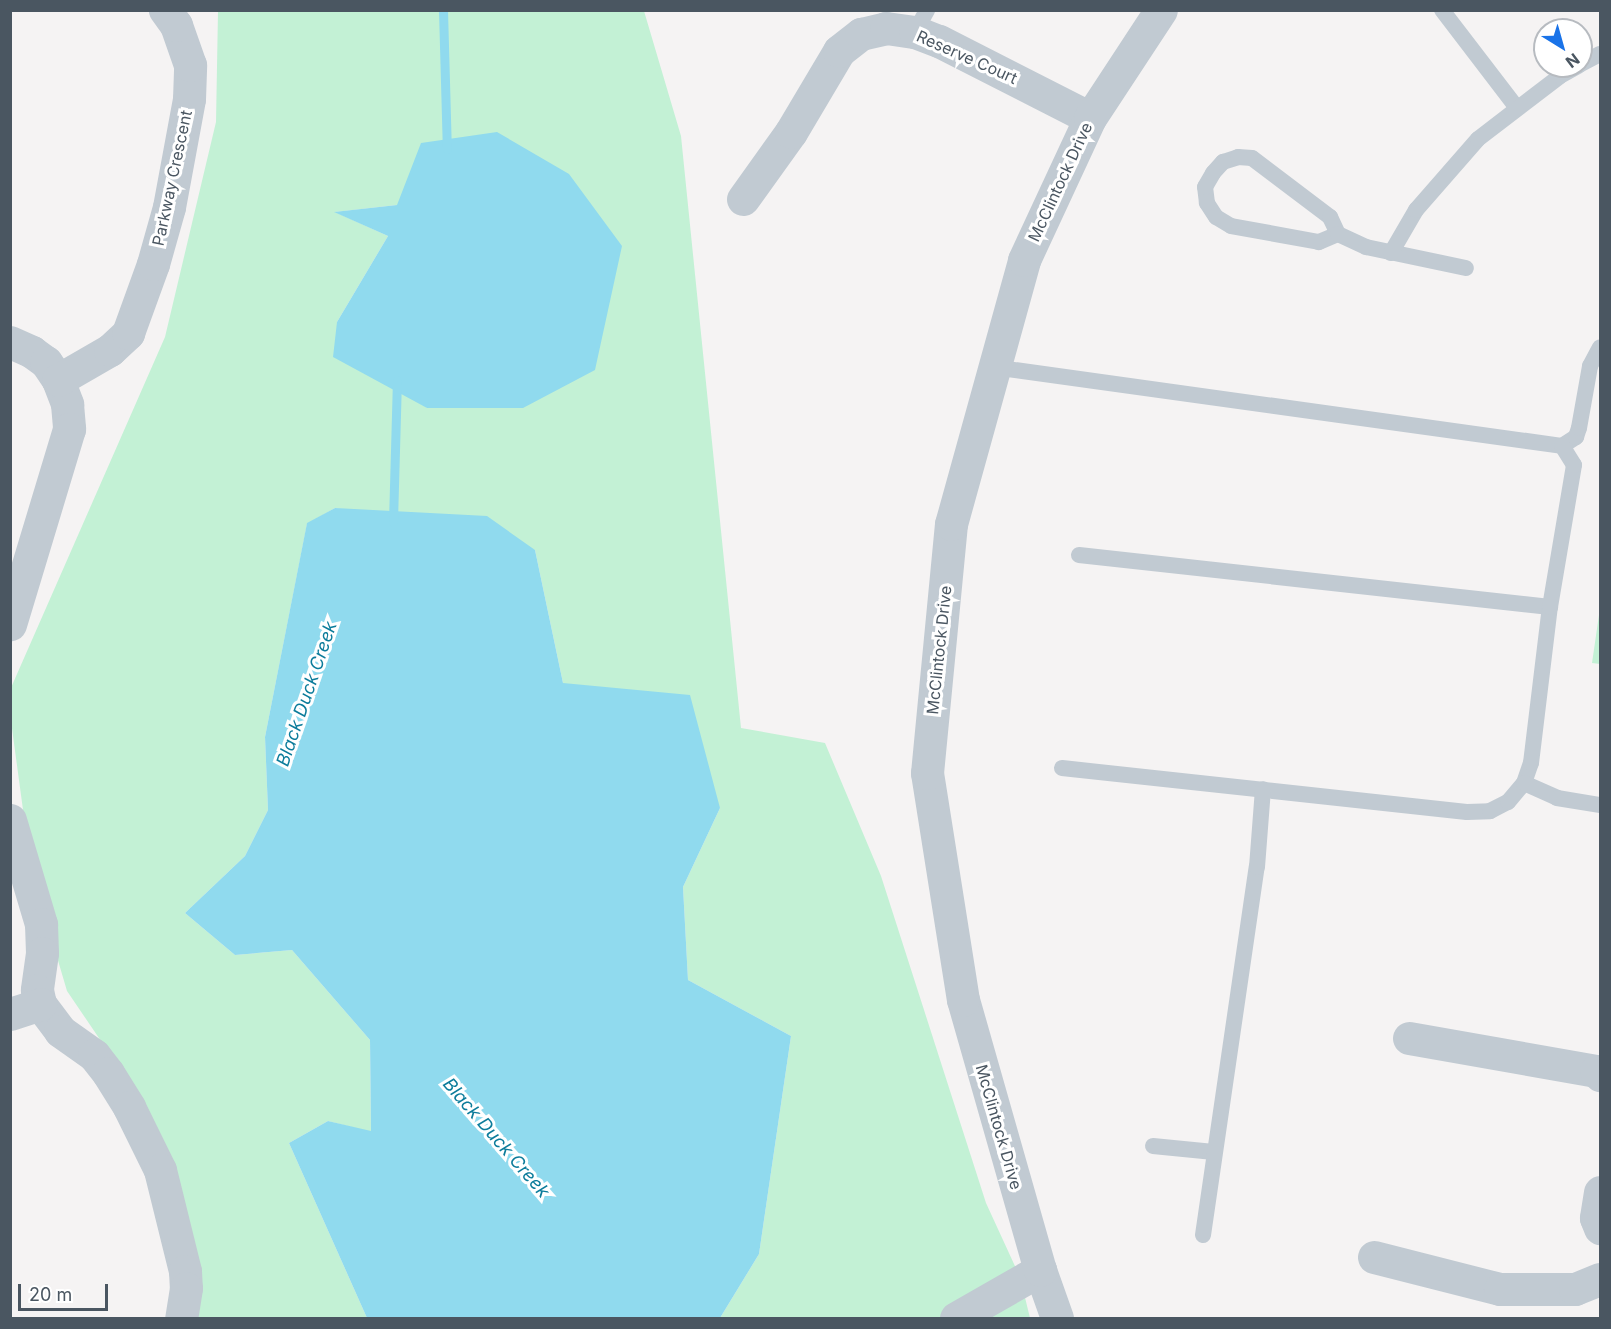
<!DOCTYPE html>
<html>
<head>
<meta charset="utf-8">
<style>
  body { margin:0 }
  #map { position:relative; width:1611px; height:1329px; overflow:hidden; background:#f5f3f3; font-family:Inter,sans-serif }
  div>[style] { position:absolute }
  .green>* { inset:0; background:#c3f1d5 }
  .water>* { inset:0; background:#90daee }
  .stream>* { height:9px; margin:-4.5px; padding:0 4.5px; transform-origin:4.5px; border-radius:4.5px; background:#90daee }
  .service>* { height:16px; margin:-8px; padding:0 8px; transform-origin:8px; border-radius:8px; background:#c1cad2 }
  .minor>* { height:33px; margin:-16.5px; padding:0 16.5px; transform-origin:16.5px; border-radius:16.5px; background:#c1cad2 }
  .tertiary>* { height:33px; margin:-16.5px; padding:0 16.5px; transform-origin:16.5px; border-radius:16.5px; background:#c1cad2 }
  span { translate:-50% -50%; white-space:nowrap; text-align:center; line-height:1.15; -webkit-text-stroke:6px #fff; paint-order:stroke }
  .street-label { font-size:16px; color:#4a5661 }
  .water-label { font-size:18px; color:#0c7c9b; font-style:italic }
  .frame { position:absolute; inset:0; border:12px solid #4a5661; pointer-events:none }
  .north { position:absolute; left:1533px; top:18px; width:60px; height:60px; box-sizing:border-box; background:#fff; border:2px solid #b7bbc0; border-radius:50%; rotate:143deg; font-size:16px; font-weight:700; line-height:24px; text-align:center; color:#4a5661 }
  .north::after { content:''; display:block; margin:auto; width:21px; height:27px; background:#1a73e8; clip-path:polygon(50% 0,100% 100%,50% 72%,0 100%) }
  .scale { position:absolute; left:18px; top:1284px; width:90px; height:27px; box-sizing:border-box; border:3px solid #4a5661; border-top:0; padding-left:8px; font-size:18px; line-height:21px; white-space:nowrap; color:#4a5661; -webkit-text-stroke:4px #fff; paint-order:stroke }
</style>
</head>
<body>
<div id="map">
  <div class="green">
    <i style="clip-path:polygon(evenodd,218px 11px,644px 11px,681px 136px,741px 728px,825px 743px,881px 876px,986px 1203px,1020px 1277px,1030px 1318px,720px 1318px,759px 1254px,791px 1036px,688px 980px,683px 887px,720px 808px,563px 683px,535px 550px,335px 508px,307px 524px,265px 737px,268px 810px,245px 856px,185px 913px,235px 955px,292px 950px,370px 1040px,371px 1132px,328px 1121px,289px 1143px,367px 1318px,184px 1318px,139px 1097px,67px 991px,31px 869px,11px 721px,10px 690px,165px 337px,216px 122px,218px 11px,397px 205px,427px 408px,337px 322px,388px 236px,335px 212px,397px 205px)"></i>
    <i style="clip-path:polygon(1600px 608px,1600px 664px,1592px 663px)"></i>
  </div>
  <div class="water">
    <i style="clip-path:polygon(497px 132px,569px 174px,622px 246px,595px 370px,523px 408px,427px 408px,333px 357px,337px 322px,388px 236px,334px 212px,397px 205px,421px 143px)"></i>
    <i style="clip-path:polygon(335px 508px,487px 516px,535px 550px,563px 683px,690px 695px,720px 808px,683px 887px,688px 980px,791px 1036px,759px 1254px,720px 1318px,367px 1318px,289px 1143px,328px 1121px,371px 1131px,370px 1040px,292px 950px,235px 955px,185px 913px,245px 856px,268px 810px,265px 737px,307px 523px)"></i>
  </div>
  <div class="stream">
    <i style="left:443px;top:10px;width:139px;rotate:88.4deg"></i>
    <i style="left:393px;top:522px;width:142px;rotate:-88.4deg"></i>
  </div>
  <div class="service">
    <i style="left:1442px;top:10px;width:123px;rotate:52.6deg"></i>
    <i style="left:915px;top:32px;width:25px;rotate:-61deg"></i>
    <i style="left:1581px;top:64px;width:21px;rotate:-28deg"></i>
    <i style="left:1338px;top:234px;width:21px;rotate:157deg"></i>
    <i style="left:1319px;top:242px;width:89px;rotate:-169.7deg"></i>
    <i style="left:1231px;top:226px;width:17px;rotate:-149deg"></i>
    <i style="left:1216px;top:217px;width:17px;rotate:-123deg"></i>
    <i style="left:1207px;top:203px;width:16px;rotate:-97deg"></i>
    <i style="left:1205px;top:187px;width:16px;rotate:-60deg"></i>
    <i style="left:1213px;top:173px;width:15px;rotate:-48deg"></i>
    <i style="left:1223px;top:162px;width:16px;rotate:-18deg"></i>
    <i style="left:1238px;top:157px;width:14px;rotate:4deg"></i>
    <i style="left:1252px;top:158px;width:98px;rotate:37.1deg"></i>
    <i style="left:1330px;top:217px;width:19px;rotate:65deg"></i>
    <i style="left:1338px;top:234px;width:31px;rotate:25deg"></i>
    <i style="left:1366px;top:247px;width:102px;rotate:11.9deg"></i>
    <i style="left:1391px;top:253px;width:50px;rotate:-59.8deg"></i>
    <i style="left:1416px;top:210px;width:94px;rotate:-48.9deg"></i>
    <i style="left:1478px;top:139px;width:103px;rotate:-37.5deg"></i>
    <i style="left:1560px;top:76px;width:21px;rotate:-29deg"></i>
    <i style="left:993px;top:367px;width:574px;rotate:7.9deg"></i>
    <i style="left:1562px;top:446px;width:17px;rotate:-33deg"></i>
    <i style="left:1576px;top:437px;width:9px;rotate:-72deg"></i>
    <i style="left:1579px;top:428px;width:63px;rotate:-79.9deg"></i>
    <i style="left:1590px;top:366px;width:21px;rotate:-62deg"></i>
    <i style="left:1079px;top:555px;width:474px;rotate:6.3deg"></i>
    <i style="left:1062px;top:768px;width:407px;rotate:6.2deg"></i>
    <i style="left:1467px;top:812px;width:23px;rotate:-2deg"></i>
    <i style="left:1490px;top:811px;width:20px;rotate:-27deg"></i>
    <i style="left:1508px;top:802px;width:25px;rotate:-50deg"></i>
    <i style="left:1524px;top:783px;width:21px;rotate:-71deg"></i>
    <i style="left:1531px;top:763px;width:157px;rotate:-83.1deg"></i>
    <i style="left:1550px;top:607px;width:144px;rotate:-80.4deg"></i>
    <i style="left:1574px;top:465px;width:22px;rotate:-122deg"></i>
    <i style="left:1524px;top:783px;width:36px;rotate:24deg"></i>
    <i style="left:1557px;top:798px;width:44px;rotate:9.2deg"></i>
    <i style="left:1153px;top:1146px;width:61px;rotate:5.6deg"></i>
    <i style="left:1203px;top:1235px;width:372px;rotate:-81.7deg"></i>
    <i style="left:1257px;top:867px;width:78px;rotate:-85.6deg"></i>
  </div>
  <div class="minor">
    <i style="left:743px;top:199px;width:82px;rotate:-54.4deg"></i>
    <i style="left:791px;top:132px;width:94px;rotate:-59.3deg"></i>
    <i style="left:839px;top:51px;width:28px;rotate:-38deg"></i>
    <i style="left:861px;top:34px;width:26px;rotate:-13deg"></i>
    <i style="left:886px;top:28px;width:29px;rotate:8deg"></i>
    <i style="left:915px;top:32px;width:26px;rotate:21deg"></i>
    <i style="left:939px;top:41px;width:169px;rotate:27deg"></i>
    <i style="left:10px;top:342px;width:24px;rotate:24deg"></i>
    <i style="left:32px;top:352px;width:17px;rotate:36deg"></i>
    <i style="left:46px;top:362px;width:22px;rotate:56deg"></i>
    <i style="left:58px;top:380px;width:26px;rotate:69deg"></i>
    <i style="left:67px;top:404px;width:25px;rotate:85deg"></i>
    <i style="left:69px;top:429px;width:204px;rotate:106.8deg"></i>
    <i style="left:58px;top:380px;width:60px;rotate:-30deg"></i>
    <i style="left:110px;top:350px;width:25px;rotate:-43deg"></i>
    <i style="left:128px;top:333px;width:73px;rotate:-70.1deg"></i>
    <i style="left:153px;top:264px;width:59px;rotate:-74.3deg"></i>
    <i style="left:169px;top:207px;width:110px;rotate:-79.5deg"></i>
    <i style="left:189px;top:99px;width:34px;rotate:-88deg"></i>
    <i style="left:190px;top:65px;width:42px;rotate:-109.3deg"></i>
    <i style="left:176px;top:25px;width:19px;rotate:-126deg"></i>
    <i style="left:10px;top:820px;width:109px;rotate:73.4deg"></i>
    <i style="left:41px;top:924px;width:29px;rotate:88deg"></i>
    <i style="left:42px;top:953px;width:37px;rotate:98deg"></i>
    <i style="left:37px;top:990px;width:14px;rotate:78deg"></i>
    <i style="left:40px;top:1004px;width:34px;rotate:53deg"></i>
    <i style="left:60px;top:1031px;width:42px;rotate:35.2deg"></i>
    <i style="left:94px;top:1055px;width:23px;rotate:52deg"></i>
    <i style="left:108px;top:1073px;width:40px;rotate:58deg"></i>
    <i style="left:129px;top:1107px;width:70px;rotate:63.8deg"></i>
    <i style="left:160px;top:1170px;width:104px;rotate:76.1deg"></i>
    <i style="left:185px;top:1271px;width:17px;rotate:87deg"></i>
    <i style="left:186px;top:1288px;width:30px;rotate:99deg"></i>
    <i style="left:10px;top:1014px;width:32px;rotate:-18deg"></i>
    <i style="left:1409px;top:1038px;width:190px;rotate:10deg"></i>
    <i style="left:1596px;top:1071px;width:6px;rotate:45deg"></i>
    <i style="left:1600px;top:1192px;width:26px;rotate:99deg"></i>
    <i style="left:1596px;top:1218px;width:11px;rotate:68deg"></i>
    <i style="left:1374px;top:1257px;width:130px;rotate:14.3deg"></i>
    <i style="left:1500px;top:1289px;width:75px"></i>
    <i style="left:1575px;top:1289px;width:27px;rotate:-22deg"></i>
    <i style="left:956px;top:1318px;width:97px;rotate:-29.7deg"></i>
  </div>
  <div class="tertiary">
    <i style="left:1057px;top:1318px;width:51px;rotate:-109.5deg"></i>
    <i style="left:1040px;top:1270px;width:281px;rotate:-105.9deg"></i>
    <i style="left:963px;top:1000px;width:230px;rotate:-99deg"></i>
    <i style="left:927px;top:773px;width:250px;rotate:-84.5deg"></i>
    <i style="left:951px;top:524px;width:274px;rotate:-74.5deg"></i>
    <i style="left:1024px;top:260px;width:157px;rotate:-65.1deg"></i>
    <i style="left:1090px;top:118px;width:129px;rotate:-56.7deg"></i>
  </div>
  <div class="street-label">
    <span style="left:967px;top:57px;rotate:24deg">Reserve Court</span>
    <span style="left:172px;top:178px;rotate:-78deg">Parkway Crescent</span>
    <span style="left:1060px;top:182px;rotate:-65deg">McClintock Drive</span>
    <span style="left:939px;top:650px;rotate:-84deg">McClintock Drive</span>
    <span style="left:999px;top:1127px;rotate:74deg">McClintock Drive</span>
  </div>
  <div class="water-label">
    <span style="left:307px;top:694px;rotate:-71deg">Black Duck Creek</span>
    <span style="left:496px;top:1138px;rotate:49deg">Black Duck Creek</span>
  </div>
  <div class="frame"></div>
  <div class="north">N</div>
  <div class="scale">20 m</div>
</div>
</body>
</html>
